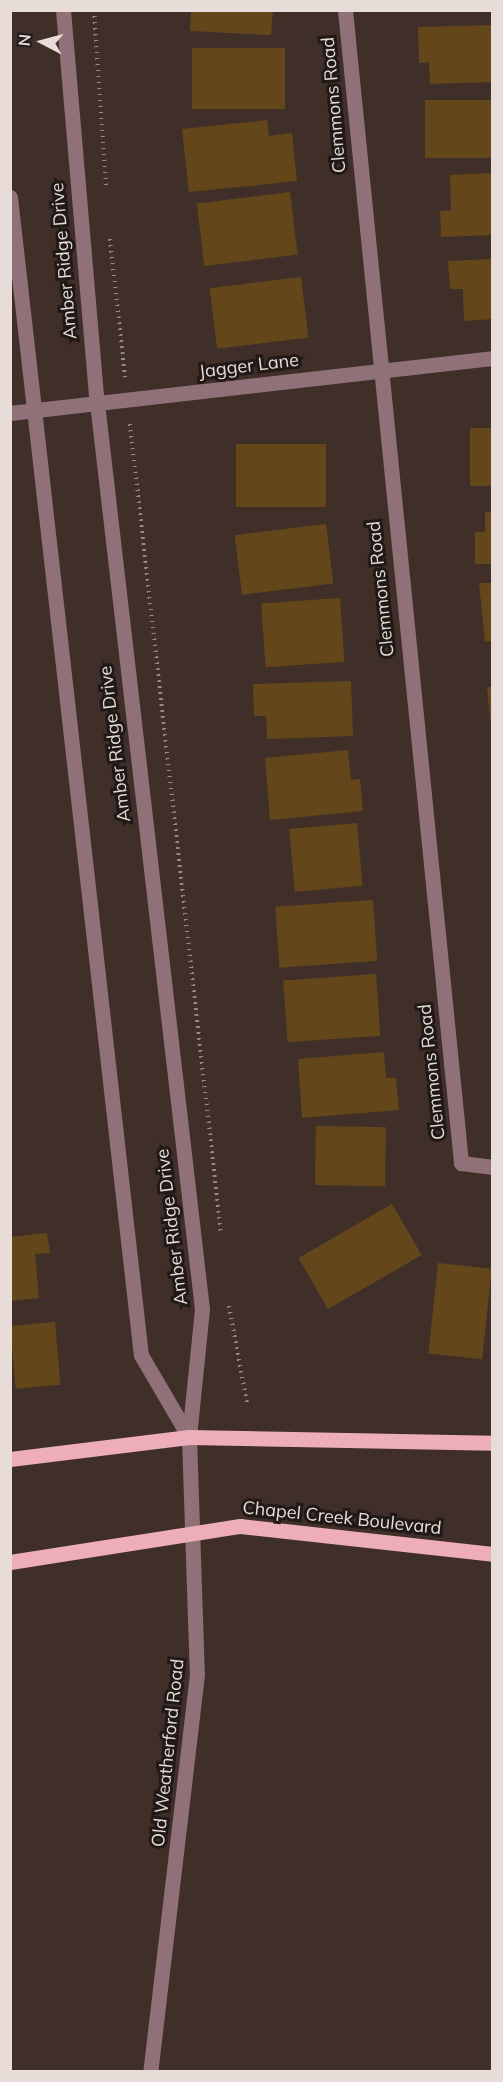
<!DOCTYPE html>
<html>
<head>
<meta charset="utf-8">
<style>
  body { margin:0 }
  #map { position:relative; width:503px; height:2082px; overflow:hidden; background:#402f29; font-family:Mulish,sans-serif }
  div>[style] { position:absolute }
  .building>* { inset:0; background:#63471a; transform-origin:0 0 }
  .path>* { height:4px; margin-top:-2px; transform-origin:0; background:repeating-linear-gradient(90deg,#968884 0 1.5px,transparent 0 6px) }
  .minor>* { height:15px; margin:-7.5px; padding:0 7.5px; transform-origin:7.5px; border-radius:7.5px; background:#907178 }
  .major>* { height:15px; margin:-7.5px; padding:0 7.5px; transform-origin:7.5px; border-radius:7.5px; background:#edadbb }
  span { translate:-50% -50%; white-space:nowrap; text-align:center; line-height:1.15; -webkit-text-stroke:6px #211917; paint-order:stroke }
  .street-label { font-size:18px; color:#e7dcd8 }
  .frame { position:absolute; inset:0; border:12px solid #e7dcd8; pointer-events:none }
  .north { position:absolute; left:12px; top:12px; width:60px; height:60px; -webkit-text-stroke:4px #211917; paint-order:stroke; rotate:276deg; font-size:16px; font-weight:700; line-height:24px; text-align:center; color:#e7dcd8 }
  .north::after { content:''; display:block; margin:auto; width:21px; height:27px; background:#e7dcd8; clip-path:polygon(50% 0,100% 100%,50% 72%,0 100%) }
</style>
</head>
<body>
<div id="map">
  <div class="building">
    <i style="clip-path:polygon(191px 10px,273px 10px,271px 35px,190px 31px)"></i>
    <i style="clip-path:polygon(492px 25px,492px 82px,430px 84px,429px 62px,419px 63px,418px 27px)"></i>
    <i style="left:192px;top:48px;width:93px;height:61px"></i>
    <i style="left:492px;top:100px;width:58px;height:67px;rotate:90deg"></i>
    <i style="clip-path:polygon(267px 120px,269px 136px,292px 133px,297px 181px,189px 192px,182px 129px)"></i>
    <i style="clip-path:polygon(492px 173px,492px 235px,441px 237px,440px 211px,451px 210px,450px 175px)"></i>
    <i style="left:290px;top:192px;width:63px;height:94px;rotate:83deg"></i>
    <i style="clip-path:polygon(492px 259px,492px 319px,464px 321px,463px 289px,450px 289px,448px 261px)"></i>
    <i style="left:301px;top:277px;width:61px;height:92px;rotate:83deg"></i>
    <i style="left:470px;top:428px;width:22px;height:58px"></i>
    <i style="left:236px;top:444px;width:90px;height:63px"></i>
    <i style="clip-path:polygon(485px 512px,492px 512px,492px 564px,475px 564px,475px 532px,485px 532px)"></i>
    <i style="left:326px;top:524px;width:60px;height:92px;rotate:83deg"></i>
    <i style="clip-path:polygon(479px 583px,492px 583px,492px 641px,485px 642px)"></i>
    <i style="left:340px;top:598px;width:64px;height:79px;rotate:86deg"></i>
    <i style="clip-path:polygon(351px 681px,353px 736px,267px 739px,266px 716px,254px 716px,253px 684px)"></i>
    <i style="clip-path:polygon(487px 687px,492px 687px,492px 719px,490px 720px)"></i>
    <i style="clip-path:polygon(348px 750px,351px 780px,360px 779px,363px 811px,270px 820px,265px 758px)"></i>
    <i style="left:357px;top:823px;width:63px;height:68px;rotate:85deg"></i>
    <i style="left:373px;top:900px;width:61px;height:98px;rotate:86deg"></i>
    <i style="left:376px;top:974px;width:62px;height:93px;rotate:86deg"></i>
    <i style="clip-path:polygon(384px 1052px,386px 1078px,396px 1078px,399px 1110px,302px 1118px,298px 1059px)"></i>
    <i style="left:316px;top:1126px;width:70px;height:59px;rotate:1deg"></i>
    <i style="left:392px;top:1204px;width:59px;height:108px;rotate:60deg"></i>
    <i style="clip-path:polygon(47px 1233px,50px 1253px,35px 1254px,39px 1298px,10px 1301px,10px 1237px)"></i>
    <i style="left:438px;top:1263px;width:54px;height:91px;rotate:6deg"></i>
    <i style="left:55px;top:1322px;width:63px;height:45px;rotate:85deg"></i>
  </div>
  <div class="path">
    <i style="left:94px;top:10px;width:176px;rotate:86.1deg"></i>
    <i style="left:110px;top:239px;width:139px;rotate:83.8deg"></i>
    <i style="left:130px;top:424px;width:814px;rotate:83.58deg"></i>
    <i style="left:229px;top:1306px;width:99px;rotate:79.5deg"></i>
  </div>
  <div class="minor">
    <i style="left:63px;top:10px;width:394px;rotate:85.1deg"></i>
    <i style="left:97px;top:403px;width:912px;rotate:83.39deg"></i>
    <i style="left:202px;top:1309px;width:129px;rotate:95.8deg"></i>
    <i style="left:189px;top:1437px;width:237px;rotate:88.1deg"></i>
    <i style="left:197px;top:1674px;width:401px;rotate:96.7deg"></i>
    <i style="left:345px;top:10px;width:1159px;rotate:84.25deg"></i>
    <i style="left:461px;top:1163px;width:31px;rotate:7deg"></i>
    <i style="left:10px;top:197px;width:1165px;rotate:83.55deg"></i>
    <i style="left:141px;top:1355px;width:95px;rotate:59.7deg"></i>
    <i style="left:10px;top:413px;width:485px;rotate:-6.5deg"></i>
  </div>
  <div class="major">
    <i style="left:10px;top:1459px;width:180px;rotate:-7deg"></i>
    <i style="left:189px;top:1437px;width:303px;rotate:1.1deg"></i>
    <i style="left:10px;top:1562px;width:233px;rotate:-8.9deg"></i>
    <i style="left:240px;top:1526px;width:254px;rotate:6.3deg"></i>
  </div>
  <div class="street-label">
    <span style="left:334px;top:105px;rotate:-95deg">Clemmons Road</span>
    <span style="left:64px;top:261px;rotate:-95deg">Amber Ridge Drive</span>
    <span style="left:249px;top:366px;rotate:-7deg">Jagger Lane</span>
    <span style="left:381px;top:589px;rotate:-96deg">Clemmons Road</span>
    <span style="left:115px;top:744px;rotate:-97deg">Amber Ridge Drive</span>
    <span style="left:432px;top:1072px;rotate:-96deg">Clemmons Road</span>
    <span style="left:172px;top:1227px;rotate:-97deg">Amber Ridge Drive</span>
    <span style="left:342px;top:1518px;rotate:6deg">Chapel Creek Boulevard</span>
    <span style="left:168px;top:1753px;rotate:-84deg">Old Weatherford Road</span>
  </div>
  <div class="frame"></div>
  <div class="north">N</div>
</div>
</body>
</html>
